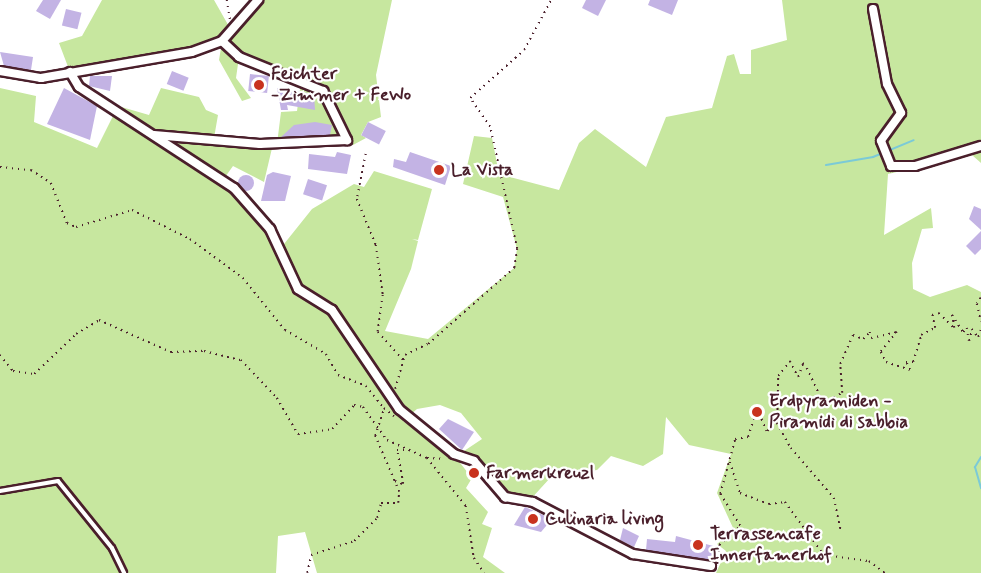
<!DOCTYPE html>
<html>
<head>
<meta charset="utf-8">
<style>
  body { margin:0 }
  #map { position:relative; width:981px; height:573px; overflow:hidden; background:#fff; font-family:Mynerve,sans-serif }
  div>[style] { position:absolute }
  .green>* { inset:0; background:#c7e79f }
  .stream>* { height:2px; margin:-1px; padding:0 1px; transform-origin:1px; border-radius:1px; background:#7bcad7 }
  .building>* { inset:0; background:#c3b3e4; transform-origin:0 0 }
  .round { border-radius:50% }
  .path>* { height:1.5px; margin-top:-0.75px; transform-origin:0; background:repeating-linear-gradient(90deg,#4a1f2b 0 1.5px,transparent 0 6px) }
  .roads { filter:drop-shadow(2px 0 #4a1f2b) drop-shadow(-2px 0 #4a1f2b) drop-shadow(0 2px #4a1f2b) drop-shadow(0 -2px #4a1f2b) }
  .lane>* { height:4px; margin:-2px; padding:0 2px; transform-origin:2px; border-radius:2px; background:#fff }
  .street>* { height:8px; margin:-4px; padding:0 4px; transform-origin:4px; border-radius:4px; background:#fff }
  .dots>* { width:16px; height:16px; translate:-50% -50%; box-sizing:border-box; border:3px solid #fff; border-radius:50% }
  span { translate:-50% -50%; white-space:nowrap; text-align:center; line-height:1.15; -webkit-text-stroke:4.5px #fff; paint-order:stroke }
  .poi-label { font-size:18px; color:#4a1f2b; font-weight:700 }
  .left { translate:0 -50%; text-align:left }
</style>
</head>
<body>
<div id="map">
  <div class="green">
    <i style="clip-path:polygon(102px 0,214px 0,231px 30px,263px 0,392px 0,376px 75px,381px 117px,368px 122px,361px 135px,366px 138px,353px 145px,347px 140px,277px 144px,281px 112px,297px 111px,301px 82px,239px 57px,236px 78px,251px 98px,242px 101px,219px 60px,222px 42px,70px 72px,59px 43px,82px 36px)"></i>
    <i style="clip-path:polygon(782px 0,981px 0,981px 163px,972px 155px,888px 174px,884px 235px,931px 208px,933px 228px,922px 229px,912px 263px,913px 289px,930px 297px,967px 285px,981px 292px,981px 573px,716px 573px,726px 551px,717px 544px,734px 530px,717px 493px,731px 454px,689px 445px,666px 417px,663px 454px,643px 466px,611px 456px,597px 470px,551px 477px,529px 501px,511px 499px,461px 453px,482px 439px,461px 413px,440px 405px,417px 409px,403px 421px,457px 459px,472px 478px,466px 488px,488px 512px,482px 524px,492px 528px,483px 557px,505px 573px,317px 573px,305px 532px,278px 536px,276px 573px,0 573px,0 88px,36px 96px,34px 122px,97px 148px,118px 106px,149px 115px,161px 88px,199px 97px,206px 110px,218px 115px,214px 138px,273px 144px,264px 182px,233px 166px,223px 180px,257px 213px,280px 249px,312px 209px,354px 184px,364px 187px,374px 171px,432px 189px,418px 240px,412px 239px,418px 241px,411px 269px,385px 331px,428px 339px,514px 268px,517px 249px,503px 197px,463px 184px,474px 136px,492px 138px,499px 174px,559px 190px,579px 143px,595px 129px,646px 167px,666px 117px,712px 108px,727px 56px,734px 54px,740px 74px,751px 74px,751px 50px,787px 40px)"></i>
  </div>
  <div class="stream">
    <i style="left:826px;top:165px;width:48px;rotate:-9.7deg"></i>
    <i style="left:873px;top:157px;width:44px;rotate:-22.5deg"></i>
    <i style="left:981px;top:457px;width:12px;rotate:121deg"></i>
    <i style="left:975px;top:467px;width:22px;rotate:74deg"></i>
  </div>
  <div class="building">
    <i style="clip-path:polygon(43px 0,61px 0,50px 19px,36px 11px)"></i>
    <i style="clip-path:polygon(586px 0,606px 0,598px 16px,582px 8px)"></i>
    <i style="clip-path:polygon(650px 0,678px 0,672px 15px,648px 5px)"></i>
    <i style="left:66px;top:9px;width:16px;height:17px;rotate:14deg"></i>
    <i style="clip-path:polygon(0 52px,33px 57px,31px 70px,4px 66px)"></i>
    <i style="left:172px;top:71px;width:18px;height:14px;rotate:22deg"></i>
    <i style="left:250px;top:74px;width:19px;height:17px;rotate:6deg"></i>
    <i style="clip-path:polygon(90px 76px,112px 76px,110px 91px,89px 86px)"></i>
    <i style="clip-path:polygon(64px 88px,97px 106px,90px 140px,47px 124px)"></i>
    <i style="clip-path:polygon(277px 88px,314px 94px,315px 110px,287px 105px,288px 110px,281px 110px)"></i>
    <i style="clip-path:polygon(315px 122px,332px 125px,330px 135px,281px 137px,294px 125px)"></i>
    <i style="left:368px;top:122px;width:20px;height:15px;rotate:27deg"></i>
    <i style="clip-path:polygon(337px 152px,351px 155px,347px 174px,308px 169px,309px 154px,335px 157px)"></i>
    <i style="clip-path:polygon(410px 152px,451px 166px,445px 185px,393px 167px,394px 159px,406px 162px)"></i>
    <i style="clip-path:polygon(273px 172px,291px 176px,285px 201px,261px 201px,267px 175px)"></i>
    <i class="round" style="left:238px;top:175px;width:16px;height:16px"></i>
    <i style="left:308px;top:179px;width:20px;height:16px;rotate:18deg"></i>
    <i style="clip-path:polygon(974px 206px,981px 209px,981px 230px,969px 219px)"></i>
    <i style="clip-path:polygon(981px 231px,981px 249px,975px 255px,966px 246px)"></i>
    <i style="clip-path:polygon(448px 419px,474px 432px,462px 450px,439px 429px)"></i>
    <i style="clip-path:polygon(525px 507px,552px 519px,541px 532px,514px 525px)"></i>
    <i style="clip-path:polygon(623px 528px,639px 536px,634px 547px,620px 540px)"></i>
    <i style="clip-path:polygon(676px 536px,717px 547px,717px 561px,646px 550px,647px 539px,675px 542px)"></i>
  </div>
  <div class="path">
    <i style="left:227px;top:0;width:20px;rotate:81deg"></i>
    <i style="left:366px;top:154px;width:46px;rotate:101.3deg"></i>
    <i style="left:357px;top:199px;width:50px;rotate:67.6deg"></i>
    <i style="left:376px;top:245px;width:50px;rotate:82deg"></i>
    <i style="left:383px;top:295px;width:37px;rotate:98deg"></i>
    <i style="left:378px;top:332px;width:38px;rotate:48deg"></i>
    <i style="left:0;top:167px;width:31px;rotate:6deg"></i>
    <i style="left:31px;top:170px;width:24px;rotate:33deg"></i>
    <i style="left:51px;top:183px;width:43px;rotate:68.2deg"></i>
    <i style="left:67px;top:223px;width:10px;rotate:24deg"></i>
    <i style="left:76px;top:227px;width:59px;rotate:-16.9deg"></i>
    <i style="left:132px;top:210px;width:65px;rotate:26.6deg"></i>
    <i style="left:190px;top:239px;width:66px;rotate:36.3deg"></i>
    <i style="left:243px;top:278px;width:67px;rotate:51.1deg"></i>
    <i style="left:285px;top:330px;width:48px;rotate:30.3deg"></i>
    <i style="left:326px;top:354px;width:24px;rotate:60deg"></i>
    <i style="left:338px;top:375px;width:30px;rotate:21deg"></i>
    <i style="left:366px;top:386px;width:27px;rotate:51deg"></i>
    <i style="left:981px;top:298px;width:7px;rotate:124deg"></i>
    <i style="left:977px;top:304px;width:18px;rotate:77deg"></i>
    <i style="left:0;top:355px;width:21px;rotate:51deg"></i>
    <i style="left:13px;top:371px;width:21px;rotate:8deg"></i>
    <i style="left:34px;top:374px;width:58px;rotate:-43.6deg"></i>
    <i style="left:76px;top:334px;width:27px;rotate:-31deg"></i>
    <i style="left:99px;top:320px;width:79px;rotate:24deg"></i>
    <i style="left:171px;top:352px;width:33px;rotate:-2deg"></i>
    <i style="left:204px;top:351px;width:38px;rotate:14deg"></i>
    <i style="left:241px;top:360px;width:52px;rotate:46.5deg"></i>
    <i style="left:277px;top:398px;width:42px;rotate:59.7deg"></i>
    <i style="left:298px;top:434px;width:34px;rotate:-8deg"></i>
    <i style="left:332px;top:429px;width:33px;rotate:-47deg"></i>
    <i style="left:354px;top:405px;width:9px;rotate:13deg"></i>
    <i style="left:363px;top:407px;width:41px;rotate:54deg"></i>
    <i style="left:387px;top:440px;width:44px;rotate:24.2deg"></i>
    <i style="left:427px;top:458px;width:18px;rotate:3deg"></i>
    <i style="left:395px;top:389px;width:35px;rotate:-74deg"></i>
    <i style="left:405px;top:355px;width:25px;rotate:-26deg"></i>
    <i style="left:428px;top:344px;width:115px;rotate:-41.5deg"></i>
    <i style="left:514px;top:268px;width:19px;rotate:-81deg"></i>
    <i style="left:517px;top:249px;width:125px;rotate:-102.5deg"></i>
    <i style="left:490px;top:127px;width:35px;rotate:-125deg"></i>
    <i style="left:470px;top:98px;width:72px;rotate:-41.6deg"></i>
    <i style="left:524px;top:50px;width:57px;rotate:-61.6deg"></i>
    <i style="left:777px;top:423px;width:29px;rotate:61deg"></i>
    <i style="left:791px;top:448px;width:66px;rotate:49.3deg"></i>
    <i style="left:834px;top:498px;width:35px;rotate:78deg"></i>
    <i style="left:427px;top:458px;width:62px;rotate:50.9deg"></i>
    <i style="left:466px;top:506px;width:53px;rotate:81.3deg"></i>
    <i style="left:474px;top:558px;width:18px;rotate:56deg"></i>
    <i style="left:730px;top:462px;width:33px;rotate:72deg"></i>
    <i style="left:740px;top:493px;width:31px;rotate:21deg"></i>
    <i style="left:769px;top:504px;width:16px;rotate:-7deg"></i>
    <i style="left:785px;top:502px;width:66px;rotate:53.7deg"></i>
    <i style="left:824px;top:555px;width:45px;rotate:7.6deg"></i>
    <i style="left:869px;top:561px;width:20px;rotate:37deg"></i>
    <i style="left:395px;top:481px;width:9px;rotate:21deg"></i>
    <i style="left:403px;top:484px;width:35px;rotate:-100deg"></i>
    <i style="left:397px;top:450px;width:14px"></i>
    <i style="left:717px;top:564px;width:19px;rotate:-84deg"></i>
    <i style="left:719px;top:545px;width:28px;rotate:-42deg"></i>
    <i style="left:740px;top:526px;width:38px;rotate:-122deg"></i>
    <i style="left:720px;top:494px;width:57px;rotate:-74.7deg"></i>
    <i style="left:735px;top:439px;width:13px;rotate:-9deg"></i>
    <i style="left:748px;top:437px;width:30px;rotate:-73deg"></i>
    <i style="left:757px;top:408px;width:25px;rotate:67deg"></i>
    <i style="left:767px;top:431px;width:13px;rotate:-42deg"></i>
    <i style="left:777px;top:422px;width:46px;rotate:-88.8deg"></i>
    <i style="left:778px;top:376px;width:19px;rotate:-51deg"></i>
    <i style="left:790px;top:361px;width:18px;rotate:63deg"></i>
    <i style="left:798px;top:377px;width:15px;rotate:-70deg"></i>
    <i style="left:803px;top:363px;width:6px;rotate:51deg"></i>
    <i style="left:807px;top:368px;width:38px;rotate:65deg"></i>
    <i style="left:823px;top:403px;width:21px;rotate:-28deg"></i>
    <i style="left:842px;top:393px;width:29px;rotate:-94deg"></i>
    <i style="left:840px;top:364px;width:32px;rotate:-66deg"></i>
    <i style="left:853px;top:335px;width:11px;rotate:22deg"></i>
    <i style="left:863px;top:339px;width:10px;rotate:-45deg"></i>
    <i style="left:870px;top:332px;width:6px;rotate:81deg"></i>
    <i style="left:871px;top:338px;width:27px;rotate:-13deg"></i>
    <i style="left:897px;top:332px;width:26px;rotate:129deg"></i>
    <i style="left:881px;top:352px;width:11px;rotate:63deg"></i>
    <i style="left:886px;top:362px;width:25px;rotate:18deg"></i>
    <i style="left:910px;top:370px;width:9px;rotate:-117deg"></i>
    <i style="left:906px;top:362px;width:7px"></i>
    <i style="left:913px;top:362px;width:28px;rotate:-73deg"></i>
    <i style="left:921px;top:335px;width:16px;rotate:-27deg"></i>
    <i style="left:935px;top:328px;width:13px;rotate:-103deg"></i>
    <i style="left:932px;top:315px;width:7px;rotate:-16deg"></i>
    <i style="left:939px;top:313px;width:21px;rotate:45deg"></i>
    <i style="left:954px;top:328px;width:13px;rotate:-99deg"></i>
    <i style="left:952px;top:315px;width:20px;rotate:57deg"></i>
    <i style="left:963px;top:332px;width:6px;rotate:-45deg"></i>
    <i style="left:967px;top:328px;width:13px;rotate:81deg"></i>
    <i style="left:969px;top:341px;width:12px;rotate:-76deg"></i>
    <i style="left:972px;top:329px;width:10px;rotate:53deg"></i>
    <i style="left:978px;top:337px;width:9px;rotate:-69deg"></i>
    <i style="left:307px;top:573px;width:18px;rotate:-77deg"></i>
    <i style="left:311px;top:555px;width:45px;rotate:-18deg"></i>
    <i style="left:354px;top:541px;width:33px;rotate:-45deg"></i>
    <i style="left:377px;top:518px;width:16px;rotate:-75deg"></i>
    <i style="left:381px;top:503px;width:17px"></i>
    <i style="left:398px;top:503px;width:11px;rotate:-85deg"></i>
    <i style="left:399px;top:492px;width:61px;rotate:-113.2deg"></i>
    <i style="left:375px;top:436px;width:29px;rotate:-72deg"></i>
    <i style="left:384px;top:408px;width:13px;rotate:39deg"></i>
  </div>
  <div class="roads">
    <div class="lane">
      <i style="left:0;top:491px;width:59px;rotate:-9.8deg"></i>
      <i style="left:58px;top:481px;width:86px;rotate:51.1deg"></i>
      <i style="left:112px;top:548px;width:28px;rotate:64deg"></i>
    </div>
    <div class="street">
      <i style="left:873px;top:9px;width:76px;rotate:79.4deg"></i>
      <i style="left:887px;top:84px;width:32px;rotate:64deg"></i>
      <i style="left:901px;top:113px;width:34px;rotate:126deg"></i>
      <i style="left:881px;top:141px;width:27px;rotate:68deg"></i>
      <i style="left:891px;top:166px;width:24px"></i>
      <i style="left:915px;top:166px;width:69px;rotate:-16.9deg"></i>
      <i style="left:222px;top:41px;width:23px;rotate:43deg"></i>
      <i style="left:239px;top:57px;width:91px;rotate:22deg"></i>
      <i style="left:323px;top:91px;width:55px;rotate:63.9deg"></i>
      <i style="left:0;top:71px;width:42px;rotate:9.7deg"></i>
      <i style="left:41px;top:78px;width:153px;rotate:-9.8deg"></i>
      <i style="left:192px;top:52px;width:32px;rotate:-20deg"></i>
      <i style="left:222px;top:41px;width:55px;rotate:-48.7deg"></i>
      <i style="left:70px;top:72px;width:17px;rotate:59deg"></i>
      <i style="left:79px;top:87px;width:185px;rotate:33.1deg"></i>
      <i style="left:234px;top:188px;width:55px;rotate:48.7deg"></i>
      <i style="left:270px;top:229px;width:66px;rotate:65deg"></i>
      <i style="left:298px;top:289px;width:40px;rotate:32deg"></i>
      <i style="left:332px;top:310px;width:120px;rotate:55.9deg"></i>
      <i style="left:399px;top:409px;width:71px;rotate:39.3deg"></i>
      <i style="left:454px;top:454px;width:21px;rotate:19deg"></i>
      <i style="left:474px;top:461px;width:48px;rotate:49.3deg"></i>
      <i style="left:505px;top:497px;width:28px;rotate:10deg"></i>
      <i style="left:533px;top:502px;width:113px;rotate:27.5deg"></i>
      <i style="left:633px;top:554px;width:79px;rotate:8.7deg"></i>
      <i style="left:154px;top:135px;width:106px;rotate:4.9deg"></i>
      <i style="left:260px;top:144px;width:87px;rotate:-2.6deg"></i>
    </div>
  </div>
  <div class="dots">
    <i style="left:259px;top:85px;background:#c8321e"></i>
    <i style="left:439px;top:170px;background:#c8321e"></i>
    <i style="left:757px;top:412px;background:#c8321e"></i>
    <i style="left:474px;top:473px;background:#c8321e"></i>
    <i style="left:533px;top:519px;background:#c8321e"></i>
    <i style="left:698px;top:545px;background:#c8321e"></i>
  </div>
  <div class="poi-label">
    <span class="left" style="left:271px;top:85px">Feichter<br>-Zimmer + FeWo</span>
    <span class="left" style="left:451px;top:170px">La Vista</span>
    <span class="left" style="left:769px;top:412px">Erdpyramiden -<br>Piramidi di sabbia</span>
    <span class="left" style="left:486px;top:473px">Farmerkreuzl</span>
    <span class="left" style="left:545px;top:519px">Culinaria living</span>
    <span class="left" style="left:710px;top:545px">Terrassencafe<br>Innerfamerhof</span>
  </div>
</div>
</body>
</html>
